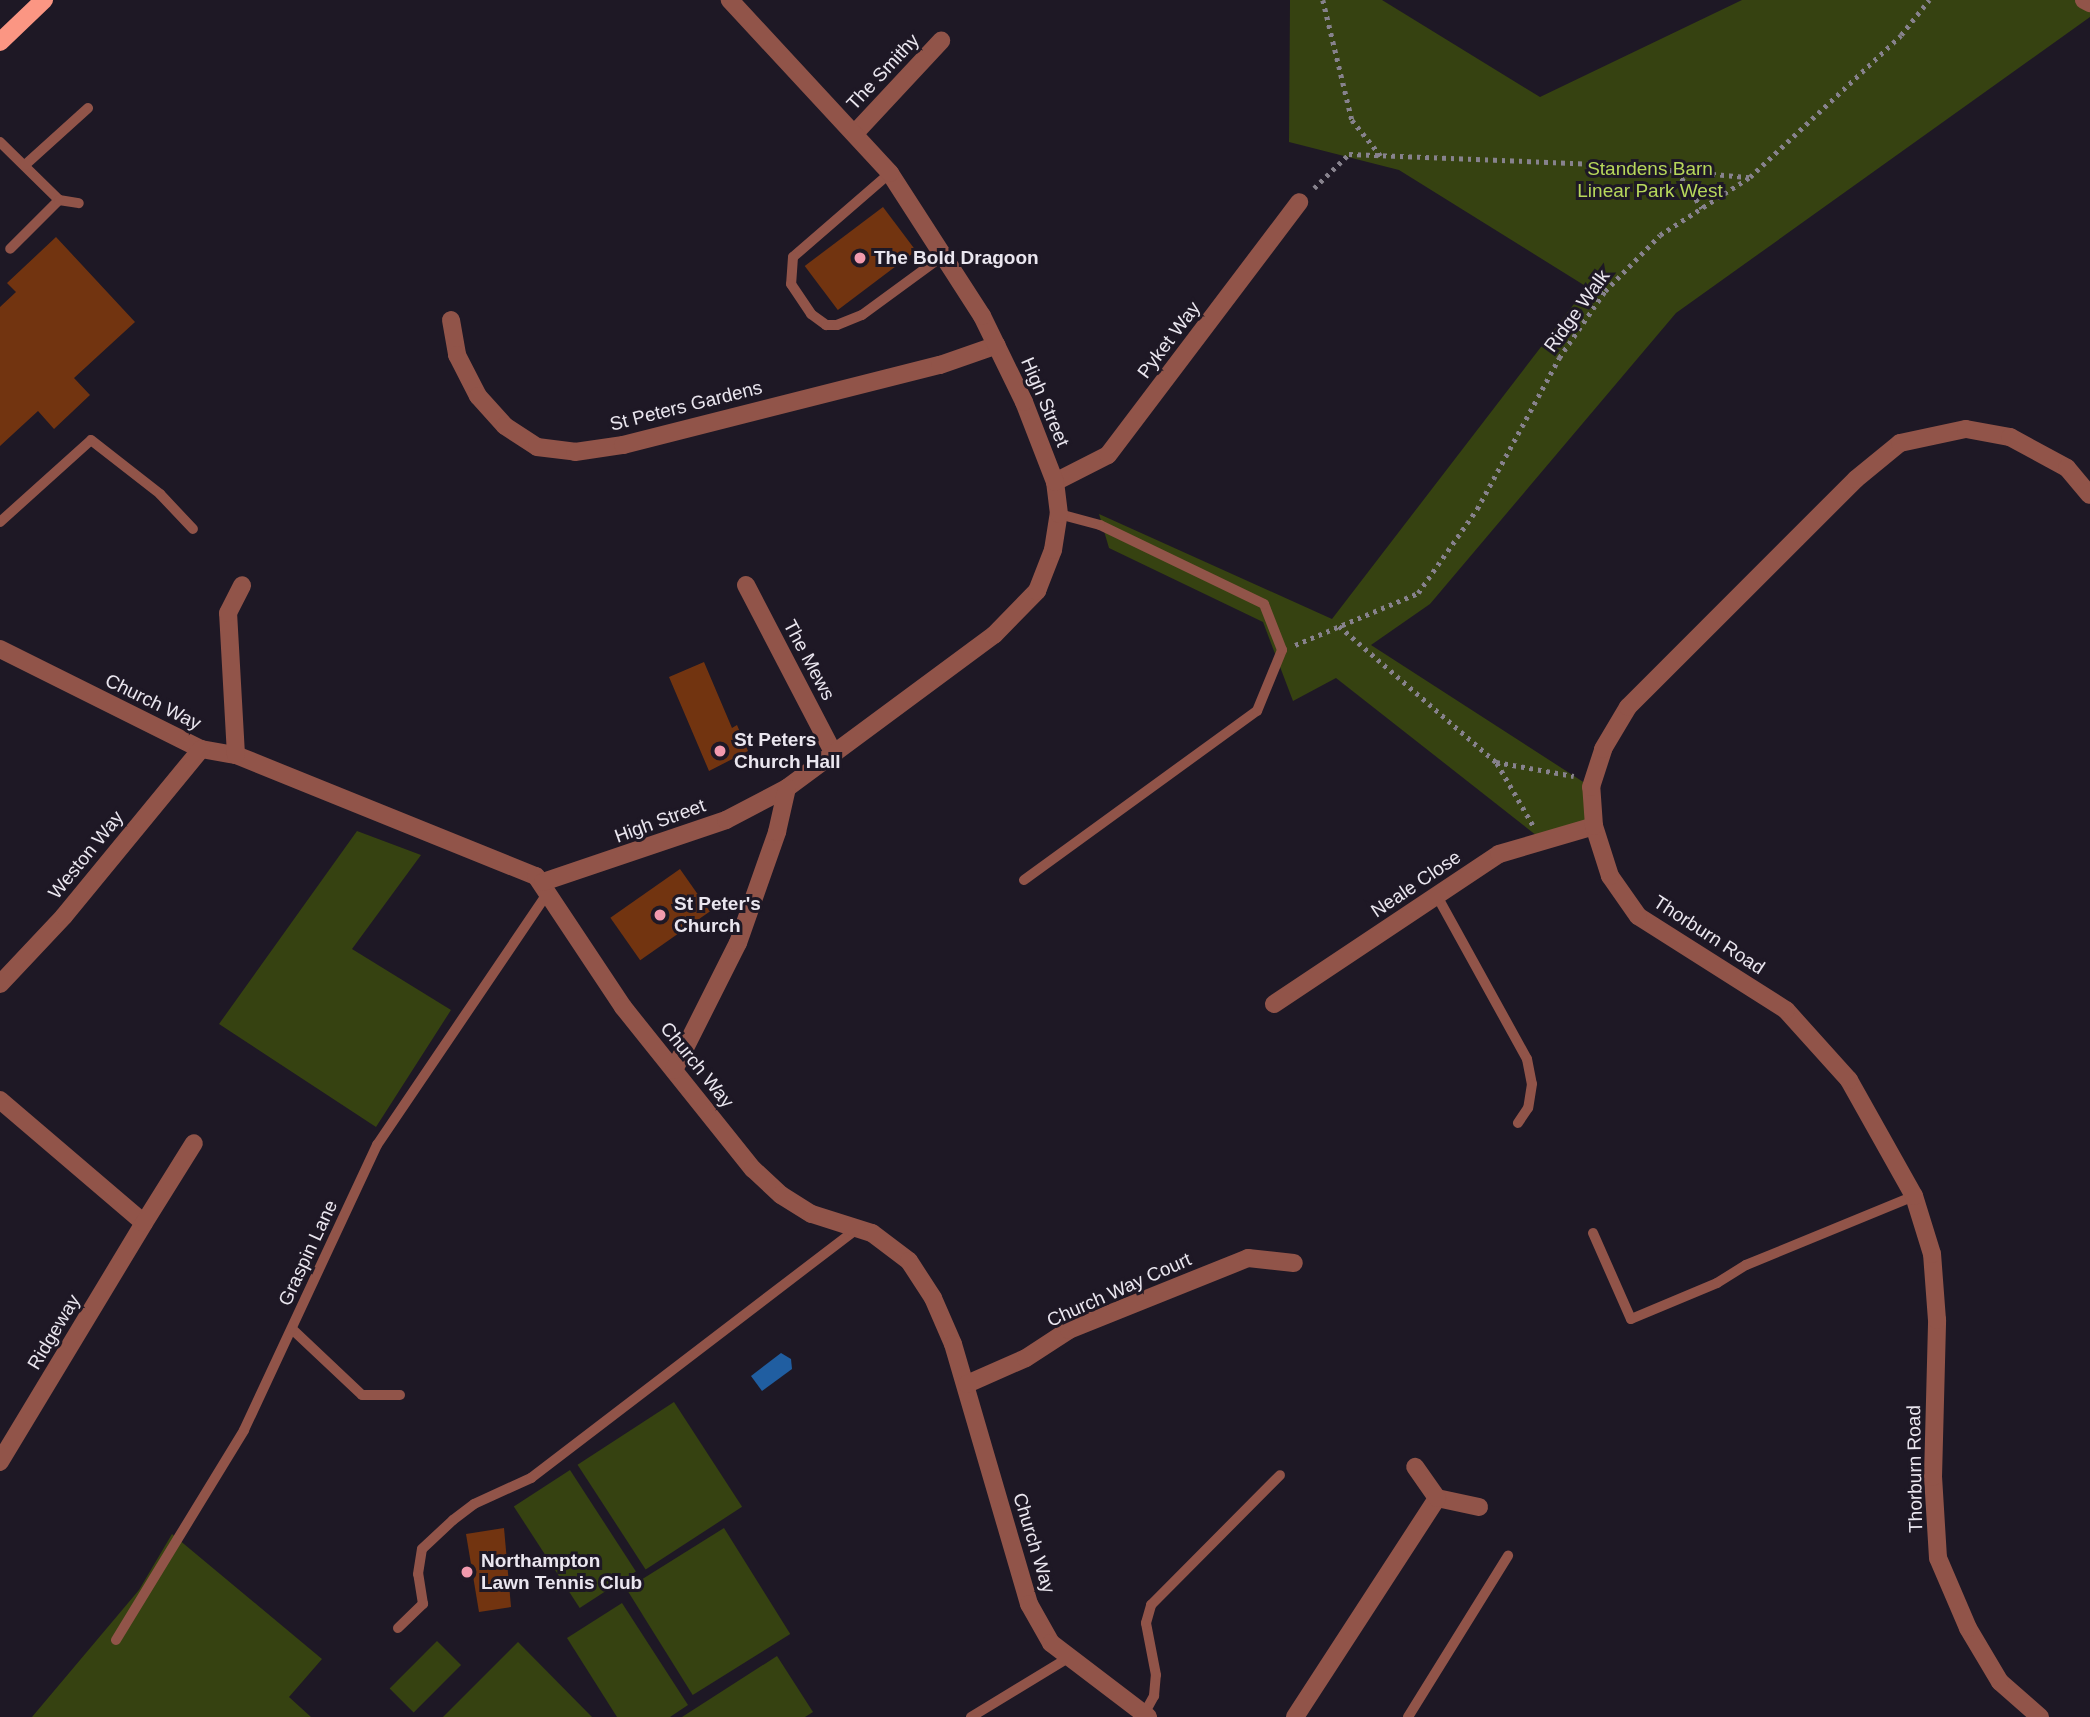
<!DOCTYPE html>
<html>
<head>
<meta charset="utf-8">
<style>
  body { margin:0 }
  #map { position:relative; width:2090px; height:1717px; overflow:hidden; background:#1e1825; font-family:Helvetica,sans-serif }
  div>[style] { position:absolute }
  .green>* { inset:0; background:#364211; transform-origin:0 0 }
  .water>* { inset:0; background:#205ea1 }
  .building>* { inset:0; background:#723410; transform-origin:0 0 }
  .path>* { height:4.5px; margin-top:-2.25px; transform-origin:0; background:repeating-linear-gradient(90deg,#87828d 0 3.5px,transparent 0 8.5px) }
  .lane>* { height:10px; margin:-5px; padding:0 5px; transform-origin:5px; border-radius:5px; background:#915449 }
  .street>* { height:18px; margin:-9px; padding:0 9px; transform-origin:9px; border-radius:9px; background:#915449 }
  .primary>* { height:18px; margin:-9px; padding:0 9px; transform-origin:9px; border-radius:9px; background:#fb9683 }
  .dots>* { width:19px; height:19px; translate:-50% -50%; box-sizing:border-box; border:4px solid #1e1825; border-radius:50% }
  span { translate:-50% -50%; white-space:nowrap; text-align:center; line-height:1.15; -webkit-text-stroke:6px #1e1825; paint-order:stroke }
  .street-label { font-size:19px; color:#eae6ef }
  .park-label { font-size:19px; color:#b7d75b }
  .poi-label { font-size:19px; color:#eae6ef; font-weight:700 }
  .left { translate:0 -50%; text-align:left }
</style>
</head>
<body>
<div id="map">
  <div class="green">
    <i style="clip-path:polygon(1290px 0,1382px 0,1540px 97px,1742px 0,2090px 0,2090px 17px,1676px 313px,1430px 604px,1371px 645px,1591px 787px,1594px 826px,1541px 839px,1336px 678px,1293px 701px,1263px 622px,1109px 548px,1099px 514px,1332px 619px,1587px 287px,1399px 170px,1289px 142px)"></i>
    <i style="clip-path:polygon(357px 831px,421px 855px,352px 949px,451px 1010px,376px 1127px,219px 1024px)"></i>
    <i style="left:674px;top:1402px;width:125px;height:115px;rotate:57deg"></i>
    <i style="left:570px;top:1470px;width:121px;height:67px;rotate:57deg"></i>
    <i style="left:724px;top:1528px;width:125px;height:115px;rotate:58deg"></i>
    <i style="clip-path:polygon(172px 1534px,322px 1659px,289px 1697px,311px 1717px,32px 1717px,139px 1590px)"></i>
    <i style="clip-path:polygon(622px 1603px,688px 1705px,670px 1717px,617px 1717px,567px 1638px)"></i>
    <i style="left:437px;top:1641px;width:34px;height:67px;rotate:45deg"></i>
    <i style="clip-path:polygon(518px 1642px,592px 1717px,443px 1717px)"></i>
    <i style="clip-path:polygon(777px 1656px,813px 1712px,805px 1717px,682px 1717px)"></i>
  </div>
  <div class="water">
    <i style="clip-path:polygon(781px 1353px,791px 1359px,792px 1369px,762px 1391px,751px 1376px)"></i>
  </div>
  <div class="building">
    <i style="left:883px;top:207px;width:55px;height:98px;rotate:53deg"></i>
    <i style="clip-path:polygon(56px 237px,135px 322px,74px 378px,90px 395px,54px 429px,38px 411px,0 446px,0 307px,16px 292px,7px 283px)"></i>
    <i style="clip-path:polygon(704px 662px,732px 728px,737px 725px,748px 751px,709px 771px,669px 677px)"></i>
    <i style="left:680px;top:869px;width:52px;height:85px;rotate:55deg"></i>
    <i style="clip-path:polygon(504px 1528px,511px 1607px,479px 1612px,466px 1534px)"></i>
  </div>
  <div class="path">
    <i style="left:1323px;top:0;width:123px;rotate:76.4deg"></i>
    <i style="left:1352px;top:120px;width:46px;rotate:51.1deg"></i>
    <i style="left:1677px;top:171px;width:45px;rotate:56deg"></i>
    <i style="left:1314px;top:188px;width:49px;rotate:-44.2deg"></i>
    <i style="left:1349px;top:154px;width:253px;rotate:2.3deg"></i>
    <i style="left:1602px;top:164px;width:148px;rotate:5.1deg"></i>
    <i style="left:1339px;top:626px;width:208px;rotate:40.9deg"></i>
    <i style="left:1496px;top:762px;width:79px;rotate:10.2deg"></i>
    <i style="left:1295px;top:645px;width:134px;rotate:-22.9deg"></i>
    <i style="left:1418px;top:593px;width:103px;rotate:-54.9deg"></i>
    <i style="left:1477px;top:509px;width:172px;rotate:-61.5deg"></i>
    <i style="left:1559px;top:358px;width:81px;rotate:-55.5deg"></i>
    <i style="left:1605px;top:291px;width:78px;rotate:-45.5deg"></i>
    <i style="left:1660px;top:235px;width:107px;rotate:-32.8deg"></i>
    <i style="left:1750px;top:177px;width:207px;rotate:-43.2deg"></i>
    <i style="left:1901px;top:35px;width:45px;rotate:-51.3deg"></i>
    <i style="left:1497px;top:763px;width:72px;rotate:59.9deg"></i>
  </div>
  <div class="lane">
    <i style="left:0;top:142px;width:83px;rotate:44.5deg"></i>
    <i style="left:59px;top:200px;width:69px;rotate:135deg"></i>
    <i style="left:25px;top:165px;width:85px;rotate:-42.1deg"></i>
    <i style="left:890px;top:173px;width:128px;rotate:139.1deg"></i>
    <i style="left:793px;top:257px;width:27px;rotate:94deg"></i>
    <i style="left:791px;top:284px;width:36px;rotate:56deg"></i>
    <i style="left:811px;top:314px;width:19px;rotate:36deg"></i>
    <i style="left:826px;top:325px;width:11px"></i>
    <i style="left:837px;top:325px;width:27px;rotate:-22deg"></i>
    <i style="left:862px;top:315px;width:102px;rotate:-36.2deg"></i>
    <i style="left:59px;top:200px;width:20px;rotate:9deg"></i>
    <i style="left:0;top:522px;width:122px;rotate:-42deg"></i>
    <i style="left:91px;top:440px;width:88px;rotate:38deg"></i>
    <i style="left:160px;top:494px;width:48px;rotate:46.7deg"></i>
    <i style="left:1024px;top:880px;width:288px;rotate:-36deg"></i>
    <i style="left:1257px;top:711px;width:66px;rotate:-67.7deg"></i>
    <i style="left:1282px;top:650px;width:49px;rotate:-111.4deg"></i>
    <i style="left:1264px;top:604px;width:182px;rotate:-154.3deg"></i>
    <i style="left:1100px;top:525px;width:42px;rotate:-165deg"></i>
    <i style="left:1437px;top:896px;width:186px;rotate:61.1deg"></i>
    <i style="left:1527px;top:1059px;width:25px;rotate:79deg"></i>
    <i style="left:1532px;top:1084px;width:24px;rotate:99deg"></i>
    <i style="left:1528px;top:1108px;width:18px;rotate:124deg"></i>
    <i style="left:1593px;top:1233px;width:94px;rotate:66.2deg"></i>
    <i style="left:1631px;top:1319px;width:93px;rotate:-22.7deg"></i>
    <i style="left:1717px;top:1283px;width:34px;rotate:-32deg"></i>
    <i style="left:1746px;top:1265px;width:182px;rotate:-22.3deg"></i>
    <i style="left:292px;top:1329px;width:96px;rotate:43.3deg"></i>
    <i style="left:362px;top:1395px;width:38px"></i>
    <i style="left:398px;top:1628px;width:35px;rotate:-44deg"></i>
    <i style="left:423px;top:1604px;width:30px;rotate:-99deg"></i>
    <i style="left:418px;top:1574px;width:25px;rotate:-81deg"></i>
    <i style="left:422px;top:1549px;width:42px;rotate:-43.1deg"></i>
    <i style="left:453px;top:1520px;width:26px;rotate:-37deg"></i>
    <i style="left:474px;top:1504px;width:63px;rotate:-24.5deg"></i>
    <i style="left:531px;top:1478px;width:408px;rotate:-37.4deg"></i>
    <i style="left:116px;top:1640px;width:246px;rotate:-58.6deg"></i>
    <i style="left:244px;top:1430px;width:315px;rotate:-65deg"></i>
    <i style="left:377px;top:1145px;width:307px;rotate:-55.9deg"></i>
    <i style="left:1144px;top:1714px;width:21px;rotate:-61deg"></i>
    <i style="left:1154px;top:1696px;width:21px;rotate:-85deg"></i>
    <i style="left:1156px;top:1675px;width:53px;rotate:-100.9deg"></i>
    <i style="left:1146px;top:1623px;width:19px;rotate:-74deg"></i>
    <i style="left:1151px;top:1605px;width:183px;rotate:-45.2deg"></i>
    <i style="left:971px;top:1717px;width:114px;rotate:-31.3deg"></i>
    <i style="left:1408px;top:1717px;width:190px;rotate:-58.2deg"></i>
  </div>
  <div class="street">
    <i style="left:2084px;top:0;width:7px;rotate:27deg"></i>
    <i style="left:856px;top:132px;width:125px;rotate:-47deg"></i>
    <i style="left:451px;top:320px;width:36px;rotate:80deg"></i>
    <i style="left:457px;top:355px;width:46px;rotate:62.9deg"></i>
    <i style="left:478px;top:396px;width:40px;rotate:48deg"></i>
    <i style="left:505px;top:426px;width:38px;rotate:33deg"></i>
    <i style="left:537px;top:447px;width:38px;rotate:7deg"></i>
    <i style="left:575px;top:452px;width:49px;rotate:-8.3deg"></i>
    <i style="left:623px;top:445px;width:327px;rotate:-14.2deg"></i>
    <i style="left:940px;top:365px;width:60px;rotate:-19.3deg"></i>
    <i style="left:1055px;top:482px;width:59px;rotate:-27deg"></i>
    <i style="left:1108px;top:455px;width:317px;rotate:-52.9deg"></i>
    <i style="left:746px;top:585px;width:191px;rotate:62.5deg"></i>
    <i style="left:0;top:649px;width:225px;rotate:26.5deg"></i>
    <i style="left:201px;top:749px;width:36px;rotate:10deg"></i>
    <i style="left:236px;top:755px;width:323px;rotate:22deg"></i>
    <i style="left:536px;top:876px;width:157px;rotate:56.4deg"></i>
    <i style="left:623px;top:1007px;width:208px;rotate:51.3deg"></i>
    <i style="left:753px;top:1169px;width:38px;rotate:43deg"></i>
    <i style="left:781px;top:1195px;width:36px;rotate:32deg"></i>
    <i style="left:812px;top:1214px;width:63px;rotate:17.6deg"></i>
    <i style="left:872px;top:1233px;width:46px;rotate:37.1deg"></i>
    <i style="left:909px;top:1261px;width:44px;rotate:57deg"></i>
    <i style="left:933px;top:1298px;width:50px;rotate:66.5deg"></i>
    <i style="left:953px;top:1344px;width:271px;rotate:73.7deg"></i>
    <i style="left:1029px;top:1604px;width:45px;rotate:60.6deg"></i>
    <i style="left:1051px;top:1643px;width:122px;rotate:37.3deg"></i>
    <i style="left:236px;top:755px;width:142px;rotate:-93.2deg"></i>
    <i style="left:228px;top:613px;width:31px;rotate:-63deg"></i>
    <i style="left:543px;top:882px;width:193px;rotate:-18.7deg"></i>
    <i style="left:726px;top:820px;width:69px;rotate:-27.7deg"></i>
    <i style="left:787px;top:788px;width:257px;rotate:-36.5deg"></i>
    <i style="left:994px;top:635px;width:62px;rotate:-45.7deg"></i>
    <i style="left:1037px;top:591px;width:44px;rotate:-68.7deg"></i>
    <i style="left:1053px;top:550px;width:36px;rotate:-81deg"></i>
    <i style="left:1059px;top:514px;width:32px;rotate:-97deg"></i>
    <i style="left:1055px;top:482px;width:86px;rotate:-111.2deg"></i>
    <i style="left:1024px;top:402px;width:96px;rotate:-116deg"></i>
    <i style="left:982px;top:316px;width:170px;rotate:-122.8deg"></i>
    <i style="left:890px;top:173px;width:236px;rotate:-132.8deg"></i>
    <i style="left:0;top:984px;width:93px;rotate:-46.7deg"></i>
    <i style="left:64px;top:916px;width:216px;rotate:-50.6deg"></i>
    <i style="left:1274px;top:1004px;width:270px;rotate:-33.7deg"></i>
    <i style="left:1499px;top:854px;width:99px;rotate:-16.4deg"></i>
    <i style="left:674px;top:1070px;width:142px;rotate:-63.3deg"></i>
    <i style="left:738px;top:943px;width:118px;rotate:-70.6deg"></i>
    <i style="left:777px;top:832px;width:45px;rotate:-77.2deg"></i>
    <i style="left:0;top:1100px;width:189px;rotate:40.5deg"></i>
    <i style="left:144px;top:1223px;width:279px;rotate:121.1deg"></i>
    <i style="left:144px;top:1223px;width:94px;rotate:-58deg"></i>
    <i style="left:967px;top:1384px;width:64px;rotate:-23.8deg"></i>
    <i style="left:1026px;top:1358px;width:51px;rotate:-33.1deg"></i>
    <i style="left:1069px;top:1330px;width:193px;rotate:-21.9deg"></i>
    <i style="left:1248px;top:1258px;width:46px;rotate:6.2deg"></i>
    <i style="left:1437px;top:1498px;width:43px;rotate:12.1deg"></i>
    <i style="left:1295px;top:1717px;width:261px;rotate:-57deg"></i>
    <i style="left:1437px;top:1498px;width:38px;rotate:-125deg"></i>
    <i style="left:2040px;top:1717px;width:53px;rotate:-138.8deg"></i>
    <i style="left:2000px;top:1682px;width:63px;rotate:-120.7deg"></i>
    <i style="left:1968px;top:1628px;width:76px;rotate:-113.2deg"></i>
    <i style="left:1938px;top:1558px;width:81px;rotate:-93.5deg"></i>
    <i style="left:1933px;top:1477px;width:157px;rotate:-88.5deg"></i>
    <i style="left:1937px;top:1320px;width:66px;rotate:-94.3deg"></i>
    <i style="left:1932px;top:1254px;width:61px;rotate:-107.2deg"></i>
    <i style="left:1914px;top:1196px;width:133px;rotate:-119.3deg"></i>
    <i style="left:1849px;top:1080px;width:94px;rotate:-132deg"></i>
    <i style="left:1786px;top:1010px;width:175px;rotate:-147.6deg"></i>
    <i style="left:1638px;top:916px;width:49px;rotate:-125deg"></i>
    <i style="left:1610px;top:876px;width:52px;rotate:-107.7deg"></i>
    <i style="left:1594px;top:826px;width:39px;rotate:-94deg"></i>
    <i style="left:1591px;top:787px;width:40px;rotate:-72deg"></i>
    <i style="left:1603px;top:749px;width:49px;rotate:-59.2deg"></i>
    <i style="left:1628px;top:707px;width:322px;rotate:-45deg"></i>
    <i style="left:1856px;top:479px;width:57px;rotate:-39.3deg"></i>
    <i style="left:1900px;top:443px;width:67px;rotate:-12deg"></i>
    <i style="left:1966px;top:429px;width:45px;rotate:10.3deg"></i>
    <i style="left:2010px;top:437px;width:65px;rotate:28.5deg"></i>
    <i style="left:2067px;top:468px;width:35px;rotate:50deg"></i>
  </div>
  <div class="primary">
    <i style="left:0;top:42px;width:61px;rotate:-43.7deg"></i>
  </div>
  <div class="dots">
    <i style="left:860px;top:258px;background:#f29aae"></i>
    <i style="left:720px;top:751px;background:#f29aae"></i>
    <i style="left:660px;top:915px;background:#f29aae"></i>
    <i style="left:467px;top:1572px;background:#f29aae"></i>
  </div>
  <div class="street-label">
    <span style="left:883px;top:72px;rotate:-47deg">The Smithy</span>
    <span style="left:1577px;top:311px;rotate:-54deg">Ridge Walk</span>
    <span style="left:1169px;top:340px;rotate:-53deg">Pyket Way</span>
    <span style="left:1045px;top:402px;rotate:67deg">High Street</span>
    <span style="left:686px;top:406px;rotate:-14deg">St Peters Gardens</span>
    <span style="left:809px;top:660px;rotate:62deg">The Mews</span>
    <span style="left:153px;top:702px;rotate:26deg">Church Way</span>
    <span style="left:660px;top:821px;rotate:-20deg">High Street</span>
    <span style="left:86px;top:855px;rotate:-51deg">Weston Way</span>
    <span style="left:1416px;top:884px;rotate:-34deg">Neale Close</span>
    <span style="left:1709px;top:935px;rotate:33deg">Thorburn Road</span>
    <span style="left:697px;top:1065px;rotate:51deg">Church Way</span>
    <span style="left:308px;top:1253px;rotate:-65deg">Graspin Lane</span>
    <span style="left:1119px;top:1290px;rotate:-24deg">Church Way Court</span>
    <span style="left:54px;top:1332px;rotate:-59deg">Ridgeway</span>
    <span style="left:1915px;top:1469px;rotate:-91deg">Thorburn Road</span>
    <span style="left:1034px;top:1543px;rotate:73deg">Church Way</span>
  </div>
  <div class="park-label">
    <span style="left:1650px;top:180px">Standens Barn<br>Linear Park West</span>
  </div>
  <div class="poi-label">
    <span class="left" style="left:874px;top:258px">The Bold Dragoon</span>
    <span class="left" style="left:734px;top:751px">St Peters<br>Church Hall</span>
    <span class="left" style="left:674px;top:915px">St Peter's<br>Church</span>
    <span class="left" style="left:481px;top:1572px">Northampton<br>Lawn Tennis Club</span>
  </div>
</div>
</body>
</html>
